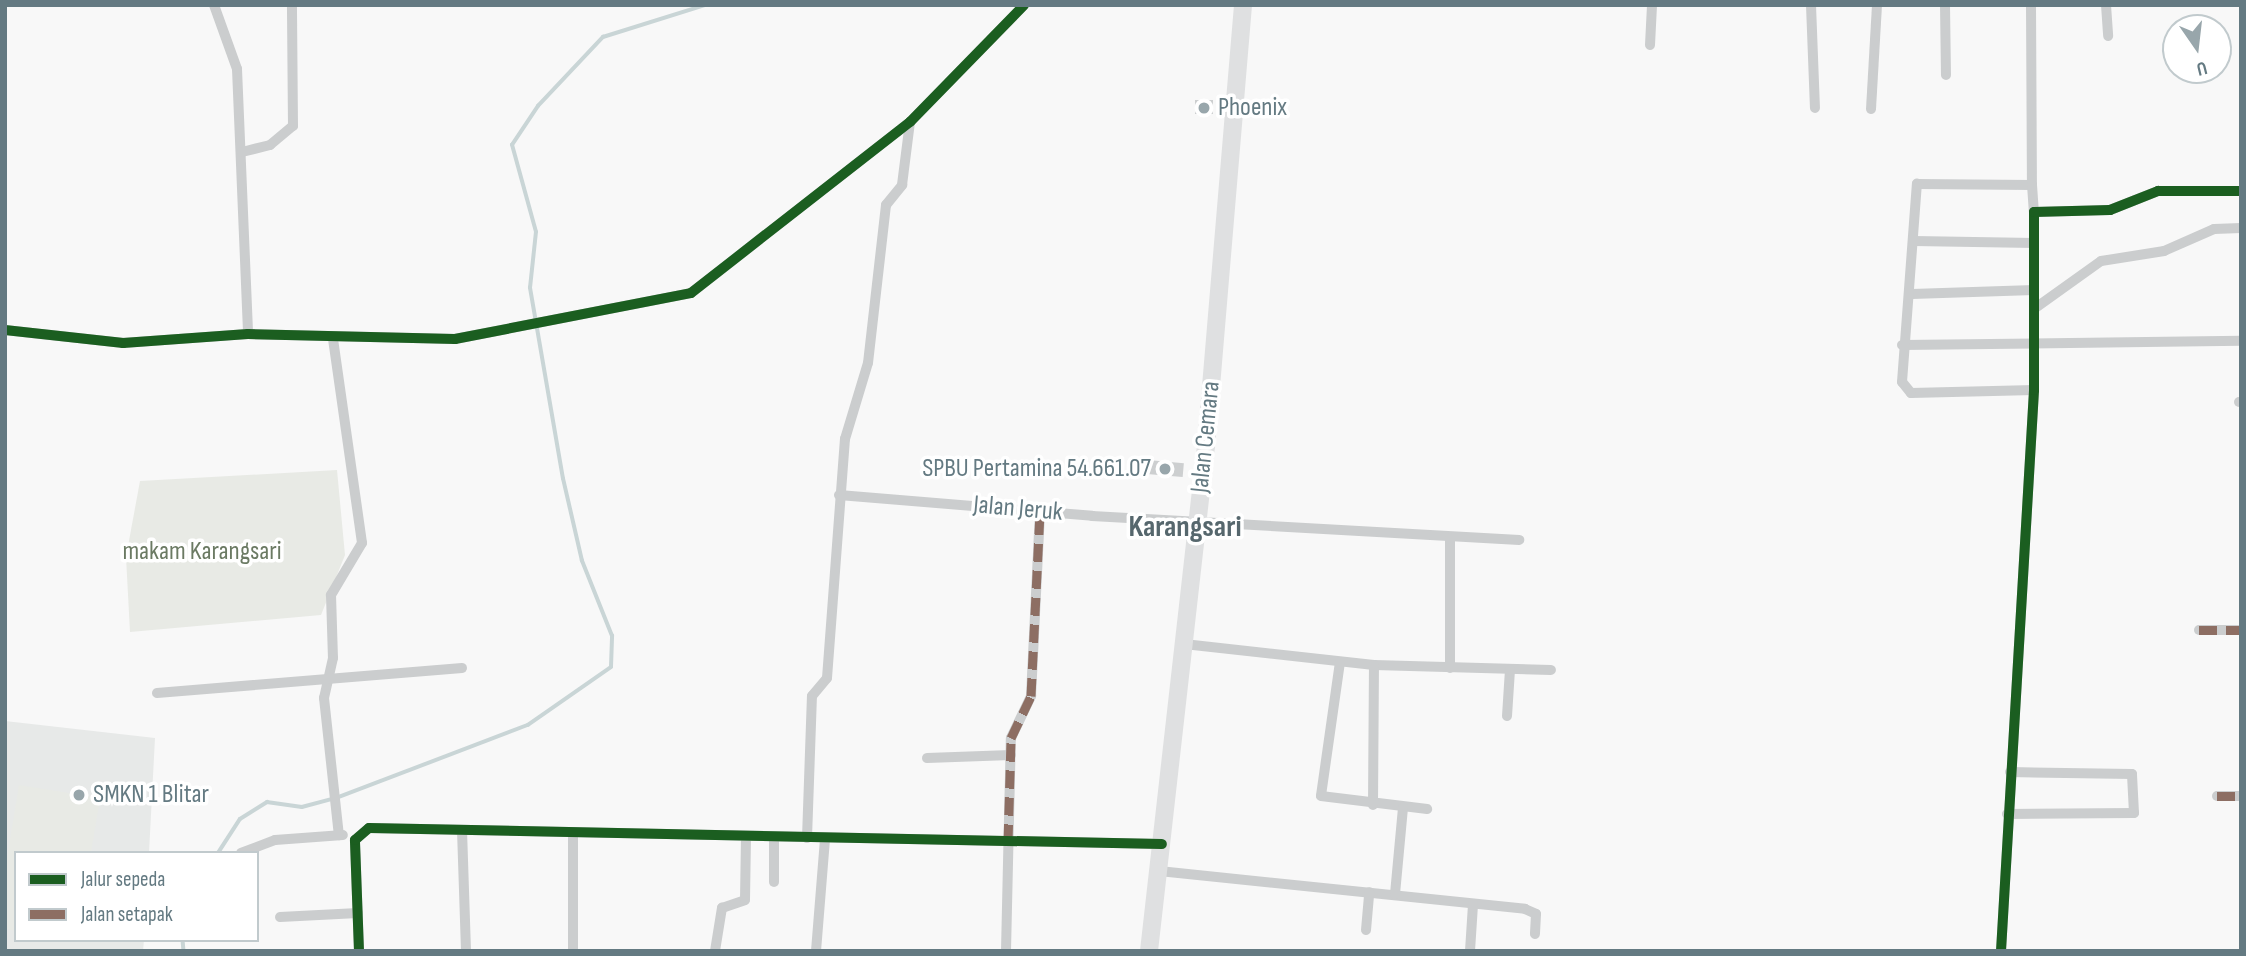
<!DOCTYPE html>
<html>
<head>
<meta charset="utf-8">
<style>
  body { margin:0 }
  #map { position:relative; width:2246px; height:956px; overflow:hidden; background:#f8f8f8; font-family:"Sofia Sans Condensed",sans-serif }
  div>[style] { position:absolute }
  .built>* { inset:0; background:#e7e9e8 }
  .green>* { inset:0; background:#e8eae5 }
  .stream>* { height:3.5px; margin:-1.75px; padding:0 1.75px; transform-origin:1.75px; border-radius:1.75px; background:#c9d5d6 }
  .building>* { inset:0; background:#cdcfd0; transform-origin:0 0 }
  .minor>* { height:10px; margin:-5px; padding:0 5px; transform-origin:5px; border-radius:5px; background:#cbcdce }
  .primary>* { height:18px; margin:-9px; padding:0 9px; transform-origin:9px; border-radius:9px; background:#dfe0e1 }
  .quiet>* { height:9px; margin-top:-4.5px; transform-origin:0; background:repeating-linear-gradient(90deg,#8d6e63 0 18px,transparent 0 27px) }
  .cycleway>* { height:10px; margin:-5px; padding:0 5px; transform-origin:5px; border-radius:5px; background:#1b5e20 }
  .dots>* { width:19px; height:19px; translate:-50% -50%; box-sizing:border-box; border:4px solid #fff; border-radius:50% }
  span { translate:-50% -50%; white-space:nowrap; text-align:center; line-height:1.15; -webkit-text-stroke:7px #fff; paint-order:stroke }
  .poi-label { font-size:26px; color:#647a82 }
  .left { translate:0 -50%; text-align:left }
  .right { translate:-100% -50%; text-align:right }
  .street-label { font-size:26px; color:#647a82 }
  .park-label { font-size:26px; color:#6b7a63 }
  .quarter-label { font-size:30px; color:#56676d; font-weight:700 }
  .frame { position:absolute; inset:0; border:7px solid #647a82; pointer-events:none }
  .legend { position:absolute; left:14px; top:851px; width:245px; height:91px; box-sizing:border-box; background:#fff; border:2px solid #c1cacd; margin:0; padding:9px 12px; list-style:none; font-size:21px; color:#647a82 }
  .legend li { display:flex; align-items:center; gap:14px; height:35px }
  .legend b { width:35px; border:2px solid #c1cacd }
  .north { position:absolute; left:2162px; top:14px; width:70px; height:70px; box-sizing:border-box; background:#fff; border:2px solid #c1cacd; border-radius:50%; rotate:166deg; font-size:19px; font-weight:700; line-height:28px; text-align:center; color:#647a82 }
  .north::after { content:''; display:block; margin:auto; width:24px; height:32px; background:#98a6ab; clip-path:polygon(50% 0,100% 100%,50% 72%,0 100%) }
</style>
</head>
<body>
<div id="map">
  <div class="built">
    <i style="clip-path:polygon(5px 721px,155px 738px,149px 853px,16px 853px,16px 940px,144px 940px,143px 951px,5px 950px)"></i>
  </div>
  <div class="green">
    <i style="clip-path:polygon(337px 470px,345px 555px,321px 615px,130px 632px,126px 557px,140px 481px)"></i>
    <i style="clip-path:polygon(19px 785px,100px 798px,91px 853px,16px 853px,16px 931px,5px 929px,5px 870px)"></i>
  </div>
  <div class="stream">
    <i style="left:339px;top:797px;width:202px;rotate:-20.9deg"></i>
    <i style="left:528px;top:725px;width:101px;rotate:-34.9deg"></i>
    <i style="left:611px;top:667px;width:31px;rotate:-88deg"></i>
    <i style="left:612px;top:636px;width:81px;rotate:-111.8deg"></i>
    <i style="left:582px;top:561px;width:84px;rotate:-103deg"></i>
    <i style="left:563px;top:479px;width:194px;rotate:-99.8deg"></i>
    <i style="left:530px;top:288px;width:56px;rotate:-83.9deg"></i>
    <i style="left:536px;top:232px;width:90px;rotate:-105.4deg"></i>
    <i style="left:512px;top:145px;width:47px;rotate:-56.3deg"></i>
    <i style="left:538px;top:106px;width:95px;rotate:-46.7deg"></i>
    <i style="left:603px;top:37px;width:107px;rotate:-17.4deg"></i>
    <i style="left:218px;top:853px;width:40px;rotate:-57.1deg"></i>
    <i style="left:240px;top:819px;width:32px;rotate:-32deg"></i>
    <i style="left:267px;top:802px;width:35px;rotate:8deg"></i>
    <i style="left:302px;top:807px;width:30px;rotate:-15deg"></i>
    <i style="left:183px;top:940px;width:11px;rotate:85deg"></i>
  </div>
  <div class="building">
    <i style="left:1213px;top:100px;width:14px;height:18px;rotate:90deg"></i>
    <i style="left:1148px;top:460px;width:36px;height:14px;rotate:5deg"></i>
  </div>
  <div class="minor">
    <i style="left:214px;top:5px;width:68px;rotate:70.2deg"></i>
    <i style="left:237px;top:69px;width:265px;rotate:87.6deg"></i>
    <i style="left:1811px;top:5px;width:103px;rotate:87.8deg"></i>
    <i style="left:1945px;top:5px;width:70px;rotate:89.2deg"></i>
    <i style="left:2031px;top:5px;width:180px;rotate:89.7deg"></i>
    <i style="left:2106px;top:5px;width:31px;rotate:86deg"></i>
    <i style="left:1650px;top:45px;width:40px;rotate:-87.1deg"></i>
    <i style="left:1871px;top:109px;width:104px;rotate:-86.7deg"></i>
    <i style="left:242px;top:152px;width:29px;rotate:-14deg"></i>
    <i style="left:270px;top:145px;width:30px;rotate:-40deg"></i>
    <i style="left:293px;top:126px;width:121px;rotate:-90.5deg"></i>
    <i style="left:1914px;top:241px;width:120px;rotate:1deg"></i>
    <i style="left:1912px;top:294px;width:122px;rotate:-1.9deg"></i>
    <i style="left:2034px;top:309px;width:82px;rotate:-35.6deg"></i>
    <i style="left:2101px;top:261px;width:64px;rotate:-9deg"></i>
    <i style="left:2164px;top:251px;width:55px;rotate:-23.7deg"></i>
    <i style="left:2214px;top:229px;width:27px;rotate:-2deg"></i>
    <i style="left:5px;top:330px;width:119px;rotate:6.3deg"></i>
    <i style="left:123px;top:343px;width:125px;rotate:-4.1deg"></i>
    <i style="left:248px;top:334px;width:207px;rotate:1.4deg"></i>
    <i style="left:455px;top:339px;width:240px;rotate:-11deg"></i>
    <i style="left:691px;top:293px;width:278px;rotate:-38deg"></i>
    <i style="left:910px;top:122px;width:163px;rotate:-45.7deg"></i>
    <i style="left:333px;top:339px;width:206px;rotate:81.9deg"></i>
    <i style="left:362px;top:543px;width:61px;rotate:120.8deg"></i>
    <i style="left:331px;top:595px;width:63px;rotate:88.2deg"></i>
    <i style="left:333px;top:658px;width:41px;rotate:102.7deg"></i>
    <i style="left:324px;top:698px;width:138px;rotate:83.8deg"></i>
    <i style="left:1902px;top:345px;width:339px;rotate:-0.7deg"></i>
    <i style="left:2034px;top:390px;width:123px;rotate:178.6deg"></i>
    <i style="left:1911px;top:393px;width:14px;rotate:-129deg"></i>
    <i style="left:1902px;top:382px;width:199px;rotate:-85.7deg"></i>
    <i style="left:1917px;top:184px;width:115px;rotate:0.5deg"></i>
    <i style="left:2032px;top:185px;width:27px;rotate:86deg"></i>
    <i style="left:2239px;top:402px;width:2px"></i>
    <i style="left:839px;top:495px;width:254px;rotate:4.7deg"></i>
    <i style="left:1092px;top:516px;width:428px;rotate:3.2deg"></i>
    <i style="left:2199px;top:630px;width:42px"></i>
    <i style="left:1184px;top:644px;width:191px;rotate:6.3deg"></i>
    <i style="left:1374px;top:665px;width:177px;rotate:1.6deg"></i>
    <i style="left:1340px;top:662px;width:135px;rotate:98.1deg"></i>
    <i style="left:1321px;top:796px;width:107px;rotate:7deg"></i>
    <i style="left:1450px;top:668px;width:130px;rotate:-90deg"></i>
    <i style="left:157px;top:693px;width:306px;rotate:-4.7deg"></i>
    <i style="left:1507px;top:716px;width:46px;rotate:-86.3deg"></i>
    <i style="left:927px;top:758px;width:84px;rotate:-2deg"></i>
    <i style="left:2217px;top:796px;width:24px"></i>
    <i style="left:1373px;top:805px;width:140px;rotate:-89.6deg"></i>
    <i style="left:2007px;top:814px;width:127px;rotate:-0.5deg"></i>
    <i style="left:2134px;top:813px;width:39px;rotate:-93deg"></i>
    <i style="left:2132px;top:774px;width:122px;rotate:-179.1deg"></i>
    <i style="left:462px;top:830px;width:121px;rotate:88.1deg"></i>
    <i style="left:807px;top:838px;width:142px;rotate:-88deg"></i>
    <i style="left:812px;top:696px;width:23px;rotate:-50deg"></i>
    <i style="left:827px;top:678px;width:240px;rotate:-85.7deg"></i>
    <i style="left:845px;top:439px;width:79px;rotate:-73.2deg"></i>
    <i style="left:868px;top:363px;width:159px;rotate:-83.5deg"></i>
    <i style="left:886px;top:205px;width:26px;rotate:-51deg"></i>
    <i style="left:902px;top:185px;width:64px;rotate:-82.8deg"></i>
    <i style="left:241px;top:853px;width:36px;rotate:-21deg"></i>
    <i style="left:275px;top:840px;width:68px;rotate:-4.2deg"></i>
    <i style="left:1159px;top:871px;width:368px;rotate:5.9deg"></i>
    <i style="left:1525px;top:909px;width:12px;rotate:24deg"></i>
    <i style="left:1536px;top:914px;width:20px;rotate:93deg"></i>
    <i style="left:774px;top:882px;width:45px;rotate:-90deg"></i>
    <i style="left:1395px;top:894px;width:87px;rotate:-84.7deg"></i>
    <i style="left:280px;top:917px;width:78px;rotate:-2.9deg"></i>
    <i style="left:1366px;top:930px;width:38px;rotate:-85deg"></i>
    <i style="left:359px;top:951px;width:111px;rotate:-92.1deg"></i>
    <i style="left:355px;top:840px;width:18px;rotate:-41deg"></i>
    <i style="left:369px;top:828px;width:793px;rotate:1.16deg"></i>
    <i style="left:573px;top:951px;width:119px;rotate:-90deg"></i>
    <i style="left:715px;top:951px;width:44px;rotate:-80.8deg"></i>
    <i style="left:722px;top:908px;width:24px;rotate:-19deg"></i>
    <i style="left:745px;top:900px;width:64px;rotate:-89.1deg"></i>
    <i style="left:816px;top:951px;width:112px;rotate:-85.4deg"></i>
    <i style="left:1006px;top:951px;width:213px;rotate:-88.7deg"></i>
    <i style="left:1011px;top:738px;width:47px;rotate:-64.5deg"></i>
    <i style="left:1031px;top:696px;width:184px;rotate:-87.2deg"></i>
    <i style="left:1470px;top:951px;width:47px;rotate:-86.3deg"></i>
    <i style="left:2001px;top:951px;width:562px;rotate:-86.63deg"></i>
    <i style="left:2034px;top:390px;width:178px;rotate:-90deg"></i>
    <i style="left:2034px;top:212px;width:76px;rotate:-1.5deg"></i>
    <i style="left:2110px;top:210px;width:52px;rotate:-21.6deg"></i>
    <i style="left:2158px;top:191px;width:83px"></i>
  </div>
  <div class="primary">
    <i style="left:1149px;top:951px;width:508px;rotate:-83.56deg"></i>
    <i style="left:1206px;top:446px;width:443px;rotate:-85.2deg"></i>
  </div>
  <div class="quiet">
    <i style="left:2239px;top:402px;width:2px"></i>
    <i style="left:2199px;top:630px;width:42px"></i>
    <i style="left:2217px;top:796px;width:24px"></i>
    <i style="left:1008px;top:842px;width:104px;rotate:-88.3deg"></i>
    <i style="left:1011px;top:738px;width:47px;rotate:-64.5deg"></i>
    <i style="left:1031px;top:696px;width:184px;rotate:-87.2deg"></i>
  </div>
  <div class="cycleway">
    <i style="left:5px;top:330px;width:119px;rotate:6.3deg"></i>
    <i style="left:123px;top:343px;width:125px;rotate:-4.1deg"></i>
    <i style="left:248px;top:334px;width:207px;rotate:1.4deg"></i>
    <i style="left:455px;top:339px;width:240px;rotate:-11deg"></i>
    <i style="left:691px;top:293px;width:278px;rotate:-38deg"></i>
    <i style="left:910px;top:122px;width:163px;rotate:-45.7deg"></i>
    <i style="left:359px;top:951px;width:111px;rotate:-92.1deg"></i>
    <i style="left:355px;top:840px;width:18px;rotate:-41deg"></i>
    <i style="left:369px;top:828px;width:793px;rotate:1.16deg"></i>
    <i style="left:2001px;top:951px;width:562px;rotate:-86.63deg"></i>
    <i style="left:2034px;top:390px;width:178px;rotate:-90deg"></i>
    <i style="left:2034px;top:212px;width:76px;rotate:-1.5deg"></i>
    <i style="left:2110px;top:210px;width:52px;rotate:-21.6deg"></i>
    <i style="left:2158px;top:191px;width:83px"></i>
  </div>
  <div class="dots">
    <i style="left:1204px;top:108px;background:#98a6ab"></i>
    <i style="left:1165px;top:469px;background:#98a6ab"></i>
    <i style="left:79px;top:795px;background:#98a6ab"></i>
  </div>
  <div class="poi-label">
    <span class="left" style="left:1218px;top:108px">Phoenix</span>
    <span class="right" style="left:1151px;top:469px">SPBU Pertamina 54.661.07</span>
    <span class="left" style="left:93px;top:795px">SMKN 1 Blitar</span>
  </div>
  <div class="street-label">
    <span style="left:1206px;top:437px;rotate:-84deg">Jalan Cemara</span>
    <span style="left:1018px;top:509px;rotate:5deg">Jalan Jeruk</span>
  </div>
  <div class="park-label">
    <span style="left:202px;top:552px">makam Karangsari</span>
  </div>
  <div class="quarter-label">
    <span style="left:1185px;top:527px">Karangsari</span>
  </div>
  <div class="frame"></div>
  <ul class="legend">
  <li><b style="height:9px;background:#1b5e20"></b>Jalur sepeda</li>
  <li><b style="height:9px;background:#8d6e63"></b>Jalan setapak</li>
  </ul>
  <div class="north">U</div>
</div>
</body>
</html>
